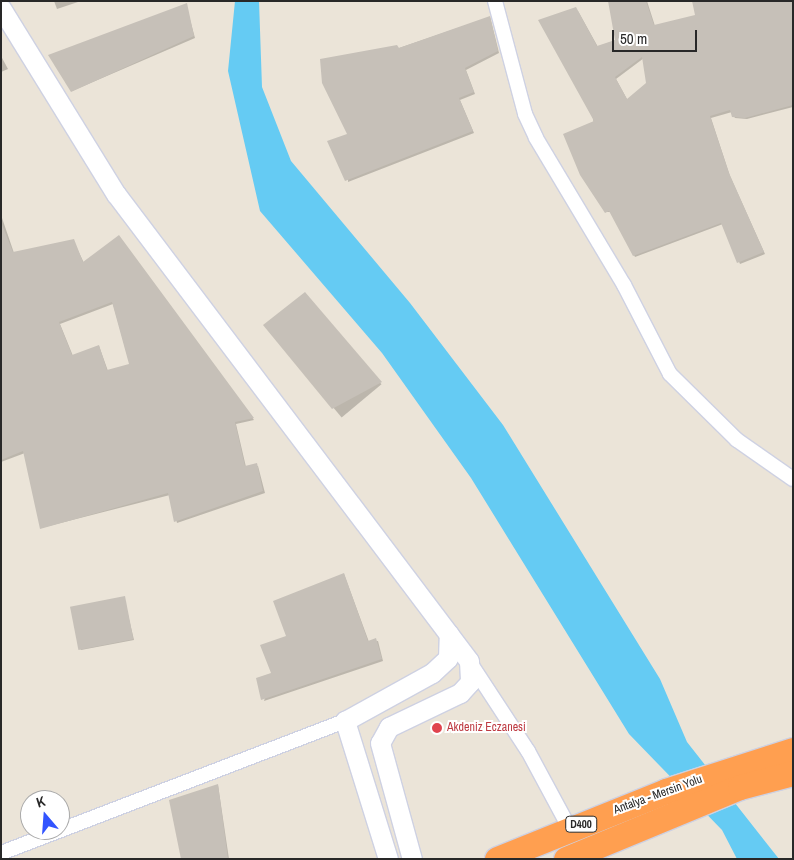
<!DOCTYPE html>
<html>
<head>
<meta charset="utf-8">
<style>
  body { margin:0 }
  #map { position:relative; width:794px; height:860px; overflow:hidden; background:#ebe4d8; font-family:"Archivo Narrow",sans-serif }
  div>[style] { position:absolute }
  .water>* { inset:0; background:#65cbf3 }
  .shadow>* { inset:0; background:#0003; transform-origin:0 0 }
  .building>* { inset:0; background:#c6c0b8; transform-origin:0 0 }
  .roads { filter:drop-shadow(1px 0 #ced1e2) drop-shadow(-1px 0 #ced1e2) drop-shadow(0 1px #ced1e2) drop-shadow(0 -1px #ced1e2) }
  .street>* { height:14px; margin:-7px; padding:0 7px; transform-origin:7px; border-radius:7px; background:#fff }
  .secondary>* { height:19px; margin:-9.5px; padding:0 9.5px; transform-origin:9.5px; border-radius:9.5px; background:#fff }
  .highway>* { height:25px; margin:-12.5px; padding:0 12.5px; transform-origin:12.5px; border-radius:12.5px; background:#ff9f50 }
  .dots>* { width:14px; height:14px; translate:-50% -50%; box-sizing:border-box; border:2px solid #fff; border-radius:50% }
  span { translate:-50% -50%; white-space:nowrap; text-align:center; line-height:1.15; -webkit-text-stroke:4px #fff; paint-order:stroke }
  .shield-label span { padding:1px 4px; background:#fff; border:1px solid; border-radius:4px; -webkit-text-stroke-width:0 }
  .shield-label { font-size:11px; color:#282828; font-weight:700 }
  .health-label { font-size:12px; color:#be3a42 }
  .left { translate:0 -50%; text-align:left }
  .street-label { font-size:12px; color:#282828 }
  .frame { position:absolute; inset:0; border:2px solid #282828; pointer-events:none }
  .north { position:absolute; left:20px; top:790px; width:50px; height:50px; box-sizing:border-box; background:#fff; border:1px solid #a9a9a9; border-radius:50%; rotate:342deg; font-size:14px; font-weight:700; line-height:20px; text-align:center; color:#282828 }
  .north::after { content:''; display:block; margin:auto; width:18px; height:22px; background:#3254ff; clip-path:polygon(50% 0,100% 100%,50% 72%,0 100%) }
  .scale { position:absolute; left:612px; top:30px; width:85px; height:22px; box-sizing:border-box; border:2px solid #282828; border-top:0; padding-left:6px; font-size:15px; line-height:18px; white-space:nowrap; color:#282828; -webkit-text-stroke:4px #fff; paint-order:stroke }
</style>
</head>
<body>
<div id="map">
  <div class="water">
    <i style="clip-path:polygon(235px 1px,259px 1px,262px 87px,291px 161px,410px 303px,503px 425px,660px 679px,687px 742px,779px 859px,737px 859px,722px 830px,629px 734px,471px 478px,382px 353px,260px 211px,228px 71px)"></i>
  </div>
  <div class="shadow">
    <i style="clip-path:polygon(54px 1px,81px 1px,57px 9px)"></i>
    <i style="clip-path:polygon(evenodd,610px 1px,647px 1px,655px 26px,793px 1px,793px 107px,747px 119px,735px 118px,732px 112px,711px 118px,730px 176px,765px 254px,740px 264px,723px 224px,635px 257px,612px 212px,606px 212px,578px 11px,598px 47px,616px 40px,610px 1px,644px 58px,647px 83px,628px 101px,616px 79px,644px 58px)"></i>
    <i style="clip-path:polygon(186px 5px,195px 38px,72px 91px)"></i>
    <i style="clip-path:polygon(490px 17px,499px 53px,466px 70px,475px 94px,460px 100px,474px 133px,348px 182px,349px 134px,399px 48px)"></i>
    <i style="clip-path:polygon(1px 56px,8px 69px,1px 72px)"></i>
    <i style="clip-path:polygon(evenodd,1px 215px,14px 253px,73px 240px,84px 263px,121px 239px,254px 420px,236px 424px,246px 467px,258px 466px,265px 493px,177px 523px,170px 495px,41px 528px,25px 453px,1px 462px,1px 215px,113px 304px,130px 365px,108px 371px,99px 346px,73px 356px,60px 324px,113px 304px)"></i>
    <i style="left:305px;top:293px;width:119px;height:52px;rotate:50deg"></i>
    <i style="clip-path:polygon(344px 574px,369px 642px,378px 641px,383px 661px,264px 701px,272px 674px)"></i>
    <i style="clip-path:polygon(124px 598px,134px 640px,81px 650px,80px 648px)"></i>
    <i style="clip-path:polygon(218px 785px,229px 859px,183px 859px)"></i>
  </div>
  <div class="building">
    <i style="clip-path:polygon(evenodd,608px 1px,646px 1px,654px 25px,695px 15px,692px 1px,793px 1px,793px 105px,745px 118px,732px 117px,730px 110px,710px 116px,729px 173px,764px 252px,737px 263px,721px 223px,633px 256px,609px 211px,605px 213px,580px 175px,563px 134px,594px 121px,538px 20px,576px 7px,597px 46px,615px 40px,608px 1px,642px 57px,646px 83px,627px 99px,615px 77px,642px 57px)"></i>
    <i style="clip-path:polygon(187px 3px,194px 36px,71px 92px,48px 55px)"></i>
    <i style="clip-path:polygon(490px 16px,498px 51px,465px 68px,474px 92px,459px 98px,473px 131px,345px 181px,327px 141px,347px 134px,322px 83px,320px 59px,397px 45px,399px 48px)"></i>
    <i style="clip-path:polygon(evenodd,1px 222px,13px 252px,74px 239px,83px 262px,119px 235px,254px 418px,235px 422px,245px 466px,257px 463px,263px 491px,174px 522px,168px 493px,40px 529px,23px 451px,1px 460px,1px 222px,112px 302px,129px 364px,107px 370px,99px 345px,72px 355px,59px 322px,112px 302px)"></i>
    <i style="clip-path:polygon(305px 292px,382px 382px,332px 409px,263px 325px)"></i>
    <i style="clip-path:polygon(344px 573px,368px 641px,376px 638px,382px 659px,261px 700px,256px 678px,271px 673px,260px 645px,286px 636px,273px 601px)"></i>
    <i style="left:125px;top:596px;width:44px;height:56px;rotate:79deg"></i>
    <i style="clip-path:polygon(218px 784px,228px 859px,181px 859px,169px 800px)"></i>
  </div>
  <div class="roads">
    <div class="street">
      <i style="left:495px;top:1px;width:117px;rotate:75.1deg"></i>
      <i style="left:525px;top:114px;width:26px;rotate:65deg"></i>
      <i style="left:536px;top:138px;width:171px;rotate:59.1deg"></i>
      <i style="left:624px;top:285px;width:100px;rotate:62.7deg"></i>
      <i style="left:670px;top:374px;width:94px;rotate:44.6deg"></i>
      <i style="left:737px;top:440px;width:68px;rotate:34.9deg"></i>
      <i style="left:469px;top:661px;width:108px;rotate:56.8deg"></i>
      <i style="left:528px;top:751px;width:89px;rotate:61.7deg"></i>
      <i style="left:1px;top:853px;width:368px;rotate:-21deg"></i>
    </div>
    <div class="secondary">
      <i style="left:1px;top:8px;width:219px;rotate:58.3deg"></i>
      <i style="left:116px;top:194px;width:585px;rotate:52.91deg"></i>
      <i style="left:469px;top:661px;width:21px;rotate:87deg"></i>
      <i style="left:470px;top:682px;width:15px;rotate:132deg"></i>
      <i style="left:460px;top:693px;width:79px;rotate:154.4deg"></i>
      <i style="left:389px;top:727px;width:18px;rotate:119deg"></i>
      <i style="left:380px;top:743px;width:120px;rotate:74.6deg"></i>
      <i style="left:388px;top:859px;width:145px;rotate:-107.3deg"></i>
      <i style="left:345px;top:721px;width:99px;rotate:-28.9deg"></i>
      <i style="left:432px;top:673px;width:22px;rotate:-43deg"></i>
      <i style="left:448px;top:658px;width:24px;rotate:-88deg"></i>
    </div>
    <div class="highway">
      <i style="left:497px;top:859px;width:182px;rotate:-21.9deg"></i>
      <i style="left:666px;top:791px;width:133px;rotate:-17.9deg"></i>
      <i style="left:566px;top:859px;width:188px;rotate:-22.5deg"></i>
      <i style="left:740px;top:787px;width:55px;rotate:-14.8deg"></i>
    </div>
  </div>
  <div class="dots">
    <i style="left:437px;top:728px;background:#e0444e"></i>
  </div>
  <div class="shield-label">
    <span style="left:581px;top:824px">D400</span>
  </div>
  <div class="health-label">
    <span class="left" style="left:447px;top:728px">Akdeniz Eczanesi</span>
  </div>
  <div class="street-label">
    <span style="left:658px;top:795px;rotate:-20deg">Antalya - Mersin Yolu</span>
  </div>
  <div class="frame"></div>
  <div class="north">K</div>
  <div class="scale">50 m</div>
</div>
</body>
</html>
